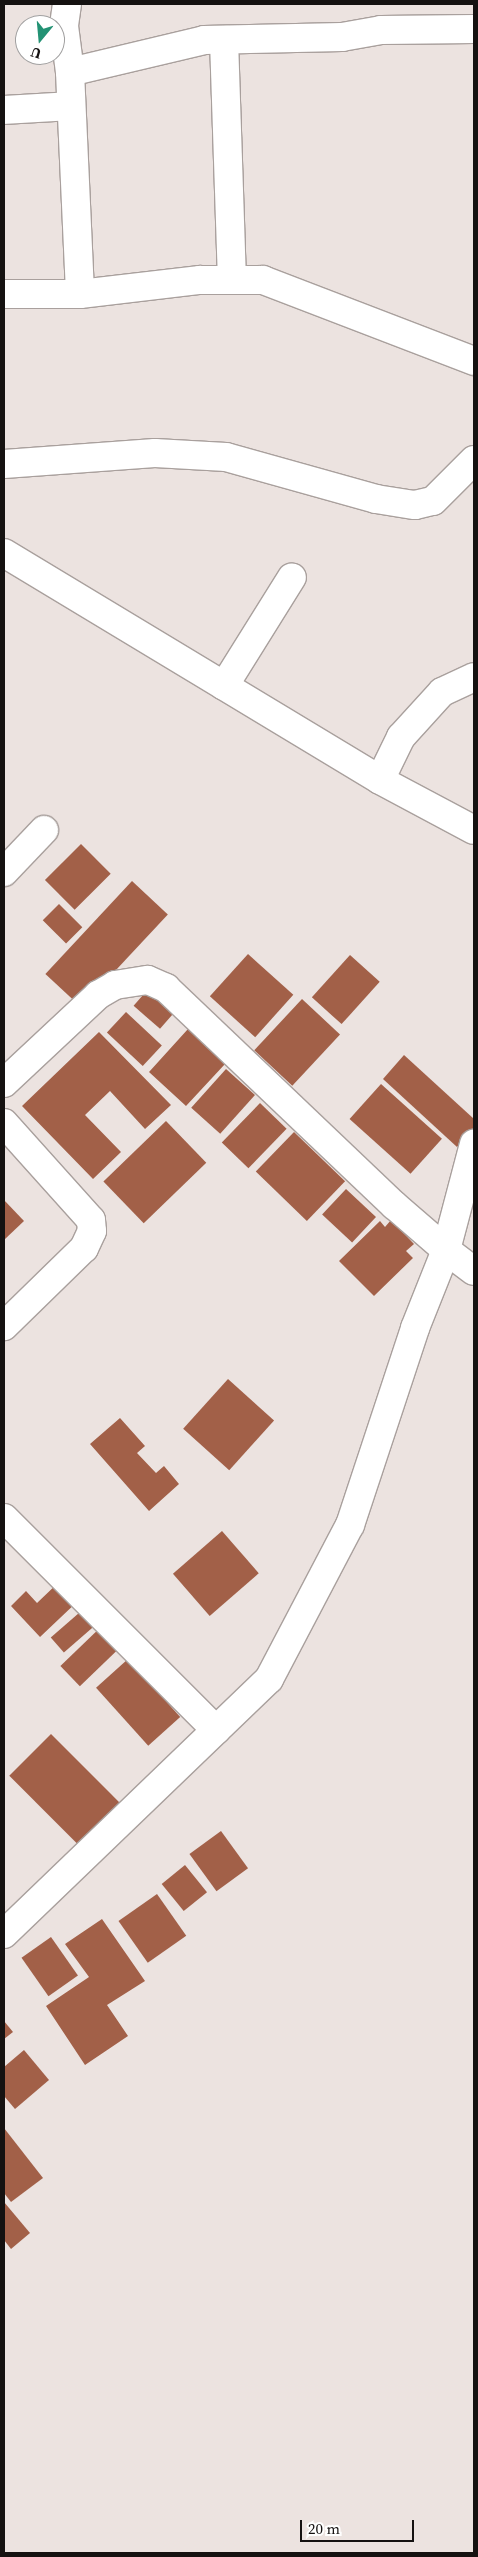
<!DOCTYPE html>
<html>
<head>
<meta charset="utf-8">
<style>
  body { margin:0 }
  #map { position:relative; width:478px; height:2557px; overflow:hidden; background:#ece3e0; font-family:"Source Serif 4",serif }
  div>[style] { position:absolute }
  .building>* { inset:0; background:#a26048; transform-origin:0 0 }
  .roads { filter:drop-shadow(1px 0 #a9a09d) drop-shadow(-1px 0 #a9a09d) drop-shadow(0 1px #a9a09d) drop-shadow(0 -1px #a9a09d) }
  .minor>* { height:28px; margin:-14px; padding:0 14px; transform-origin:14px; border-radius:14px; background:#fff }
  span { translate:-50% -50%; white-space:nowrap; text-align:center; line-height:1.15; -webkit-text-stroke:4.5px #fff; paint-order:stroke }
  .frame { position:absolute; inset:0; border:5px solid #151211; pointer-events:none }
  .north { position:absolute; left:15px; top:15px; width:50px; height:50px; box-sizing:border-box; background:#fff; border:1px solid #a1a0a0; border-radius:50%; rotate:197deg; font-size:14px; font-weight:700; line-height:20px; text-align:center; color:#151211 }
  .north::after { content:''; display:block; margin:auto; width:18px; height:22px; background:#239274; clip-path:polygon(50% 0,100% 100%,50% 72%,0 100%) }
  .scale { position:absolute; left:300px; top:2520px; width:114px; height:22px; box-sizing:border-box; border:2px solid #151211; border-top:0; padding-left:6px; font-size:15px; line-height:18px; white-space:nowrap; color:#151211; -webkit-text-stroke:4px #fff; paint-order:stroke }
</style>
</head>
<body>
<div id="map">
  <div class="building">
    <i style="left:81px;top:844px;width:42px;height:51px;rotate:45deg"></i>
    <i style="left:132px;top:881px;width:49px;height:127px;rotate:43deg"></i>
    <i style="left:59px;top:904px;width:33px;height:23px;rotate:45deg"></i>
    <i style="left:248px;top:954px;width:61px;height:57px;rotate:42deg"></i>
    <i style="left:350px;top:955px;width:40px;height:57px;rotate:42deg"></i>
    <i style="left:150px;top:987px;width:35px;height:25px;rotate:41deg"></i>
    <i style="left:302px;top:999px;width:52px;height:70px;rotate:43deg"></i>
    <i style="left:126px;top:1012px;width:49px;height:28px;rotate:43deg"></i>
    <i style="clip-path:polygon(188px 1029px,198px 1038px,204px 1032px,227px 1053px,220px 1060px,225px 1064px,186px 1106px,149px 1072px)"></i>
    <i style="clip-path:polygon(99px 1032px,171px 1105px,145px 1129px,110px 1091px,85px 1115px,121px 1152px,93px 1179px,22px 1106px)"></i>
    <i style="clip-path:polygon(404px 1055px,474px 1119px,474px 1128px,457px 1147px,383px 1079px)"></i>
    <i style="left:226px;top:1069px;width:39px;height:52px;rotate:42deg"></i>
    <i style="left:381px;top:1084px;width:82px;height:47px;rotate:42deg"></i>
    <i style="left:260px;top:1103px;width:37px;height:55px;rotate:44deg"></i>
    <i style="left:166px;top:1121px;width:58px;height:87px;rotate:46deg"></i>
    <i style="left:294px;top:1132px;width:71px;height:55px;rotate:44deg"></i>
    <i style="left:346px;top:1189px;width:41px;height:35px;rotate:43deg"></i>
    <i style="clip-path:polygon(4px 1200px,24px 1221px,4px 1240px)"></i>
    <i style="clip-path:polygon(391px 1220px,414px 1244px,406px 1251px,413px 1258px,374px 1296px,339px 1261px,380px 1221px,385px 1227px)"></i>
    <i style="left:228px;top:1379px;width:62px;height:67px;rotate:42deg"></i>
    <i style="clip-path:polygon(120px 1418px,145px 1446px,137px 1453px,156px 1473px,164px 1466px,179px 1484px,149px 1511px,90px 1444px)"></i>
    <i style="left:222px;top:1531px;width:56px;height:65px;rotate:49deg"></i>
    <i style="clip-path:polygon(60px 1581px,79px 1600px,40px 1637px,11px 1606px,26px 1591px,37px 1603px)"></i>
    <i style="left:87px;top:1606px;width:20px;height:48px;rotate:49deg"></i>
    <i style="left:105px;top:1623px;width:28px;height:62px;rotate:46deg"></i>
    <i style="left:128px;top:1659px;width:78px;height:43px;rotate:48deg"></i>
    <i style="left:51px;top:1734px;width:100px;height:59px;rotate:45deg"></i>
    <i style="left:221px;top:1831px;width:46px;height:39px;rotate:54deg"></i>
    <i style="left:185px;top:1865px;width:35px;height:30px;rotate:51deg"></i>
    <i style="left:157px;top:1894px;width:51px;height:47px;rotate:55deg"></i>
    <i style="clip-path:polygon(102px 1919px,145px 1981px,107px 2005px,128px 2036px,85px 2065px,46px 2006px,89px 1977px,65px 1944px)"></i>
    <i style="left:51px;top:1937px;width:47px;height:36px;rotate:55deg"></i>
    <i style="clip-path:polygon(4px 2021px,13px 2032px,4px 2039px)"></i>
    <i style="clip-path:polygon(24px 2050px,49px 2080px,15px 2109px,4px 2096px,4px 2067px)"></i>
    <i style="clip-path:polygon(4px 2128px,43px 2178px,11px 2202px,4px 2193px)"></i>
    <i style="clip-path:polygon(4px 2202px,30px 2233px,11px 2249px,4px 2240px)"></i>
  </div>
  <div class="roads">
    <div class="minor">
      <i style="left:67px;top:4px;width:22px;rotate:98deg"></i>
      <i style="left:64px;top:26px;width:46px;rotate:82.6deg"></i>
      <i style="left:70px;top:72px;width:222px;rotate:87.4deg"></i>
      <i style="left:224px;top:40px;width:240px;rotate:88.1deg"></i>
      <i style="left:70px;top:72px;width:138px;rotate:-13.4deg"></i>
      <i style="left:204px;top:40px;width:138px;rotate:-1.2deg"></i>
      <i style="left:342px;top:37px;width:40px;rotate:-10deg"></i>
      <i style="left:381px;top:30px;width:93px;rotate:-0.6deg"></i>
      <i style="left:4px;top:110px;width:67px;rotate:-3.4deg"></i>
      <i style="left:4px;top:294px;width:76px"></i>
      <i style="left:80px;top:294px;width:121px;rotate:-6.7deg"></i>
      <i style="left:200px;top:280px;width:63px"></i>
      <i style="left:263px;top:280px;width:226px;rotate:21deg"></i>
      <i style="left:4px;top:464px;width:151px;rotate:-4.2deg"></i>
      <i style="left:155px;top:453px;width:71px;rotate:3.2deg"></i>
      <i style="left:226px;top:457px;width:156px;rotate:15.6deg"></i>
      <i style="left:376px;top:499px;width:39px;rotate:9deg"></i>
      <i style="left:415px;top:505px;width:18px;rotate:-13deg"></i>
      <i style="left:433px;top:501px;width:58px;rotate:-45deg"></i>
      <i style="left:4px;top:553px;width:439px;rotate:31.1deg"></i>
      <i style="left:380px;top:780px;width:106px;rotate:28deg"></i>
      <i style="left:224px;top:686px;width:128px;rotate:-58deg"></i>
      <i style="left:380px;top:780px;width:48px;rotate:-64deg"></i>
      <i style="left:401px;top:737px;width:61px;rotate:-47.7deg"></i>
      <i style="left:442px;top:692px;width:35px;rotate:-25deg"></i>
      <i style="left:4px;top:872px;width:58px;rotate:-46.4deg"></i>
      <i style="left:4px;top:1083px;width:129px;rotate:-43.1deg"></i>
      <i style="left:98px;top:995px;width:20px;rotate:-30deg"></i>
      <i style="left:115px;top:985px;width:33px;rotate:-9deg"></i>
      <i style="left:148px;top:980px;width:20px;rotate:24deg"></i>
      <i style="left:166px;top:988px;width:315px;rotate:43.6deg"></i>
      <i style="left:394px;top:1205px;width:69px;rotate:40.9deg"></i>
      <i style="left:446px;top:1250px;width:110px;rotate:-75.2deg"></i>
      <i style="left:4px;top:1123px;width:130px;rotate:48.1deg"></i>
      <i style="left:91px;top:1220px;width:11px;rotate:85deg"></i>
      <i style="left:92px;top:1231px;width:19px;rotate:115deg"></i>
      <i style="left:84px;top:1248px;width:112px;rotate:135.7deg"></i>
      <i style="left:4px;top:1518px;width:300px;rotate:45deg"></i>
      <i style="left:4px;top:1934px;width:368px;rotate:-43.9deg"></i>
      <i style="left:269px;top:1679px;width:174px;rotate:-62.3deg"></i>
      <i style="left:350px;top:1525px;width:207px;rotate:-71.7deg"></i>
      <i style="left:415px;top:1328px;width:84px;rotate:-68.3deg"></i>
      <i style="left:446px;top:1250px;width:35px;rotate:37deg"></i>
    </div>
  </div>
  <div class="frame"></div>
  <div class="north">U</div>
  <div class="scale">20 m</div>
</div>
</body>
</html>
